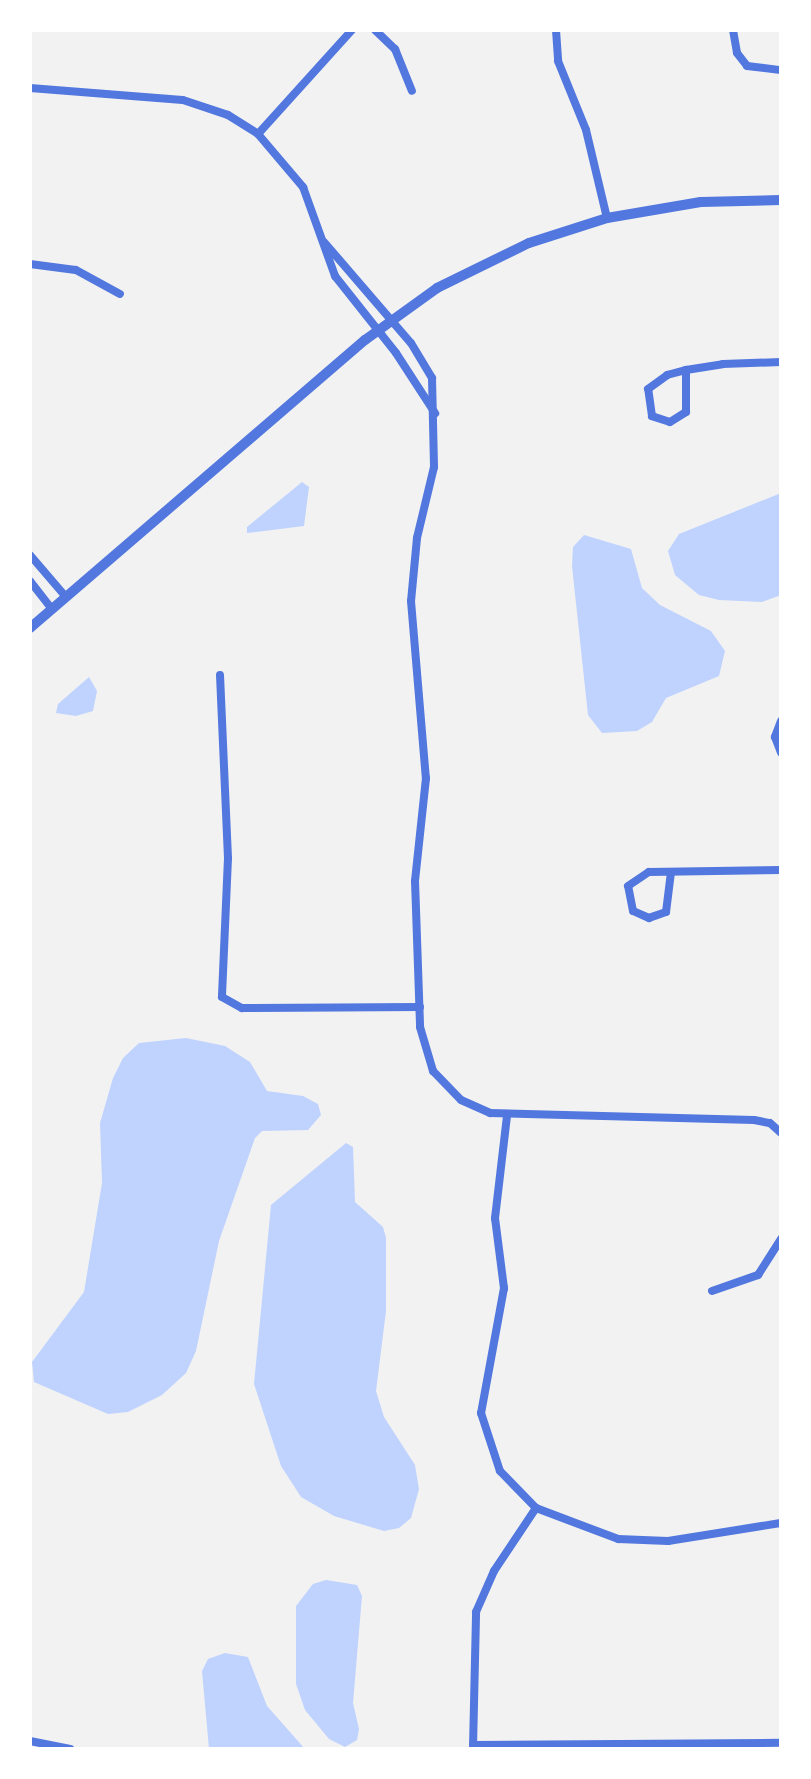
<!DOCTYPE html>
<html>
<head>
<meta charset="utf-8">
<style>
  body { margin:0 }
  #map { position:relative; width:811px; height:1779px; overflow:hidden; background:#f2f2f2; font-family:"Crimson Pro",serif }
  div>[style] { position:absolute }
  .water>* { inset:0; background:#bfd3fe }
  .minor>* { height:8px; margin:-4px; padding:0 4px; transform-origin:4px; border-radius:4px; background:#5277de }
  .tertiary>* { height:10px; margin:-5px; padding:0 5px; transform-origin:5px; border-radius:5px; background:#5277de }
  span { translate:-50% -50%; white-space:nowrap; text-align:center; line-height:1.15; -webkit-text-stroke:8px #fff; paint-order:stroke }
  .frame { position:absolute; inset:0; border:32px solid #fff; pointer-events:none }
</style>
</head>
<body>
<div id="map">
  <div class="water">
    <i style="clip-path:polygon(302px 482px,309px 487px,304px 526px,247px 533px,247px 527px)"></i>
    <i style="clip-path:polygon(781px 493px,781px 595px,762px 602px,719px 600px,699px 595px,675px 575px,668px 551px,679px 534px)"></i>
    <i style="clip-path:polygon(584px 535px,631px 549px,642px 588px,660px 605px,711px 631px,725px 651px,719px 676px,666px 698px,652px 722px,637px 731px,602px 733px,588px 715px,572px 566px,573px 547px)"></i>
    <i style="clip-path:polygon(89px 677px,97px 691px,93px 711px,76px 716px,56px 713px,58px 704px)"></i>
    <i style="clip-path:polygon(186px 1038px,225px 1046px,250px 1062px,267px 1091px,303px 1096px,318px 1104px,321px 1115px,308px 1130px,262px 1131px,255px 1138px,219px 1241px,196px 1351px,186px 1373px,162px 1395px,128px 1412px,108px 1414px,34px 1382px,32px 1362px,84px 1292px,102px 1183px,100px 1123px,113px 1078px,123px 1058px,139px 1043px)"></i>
    <i style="clip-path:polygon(346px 1143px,353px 1147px,355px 1202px,383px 1227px,386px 1238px,386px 1311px,376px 1391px,384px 1417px,415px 1465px,419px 1489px,411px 1518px,399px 1528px,384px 1531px,334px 1516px,301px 1497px,281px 1466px,254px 1384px,271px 1205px)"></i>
    <i style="clip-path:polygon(326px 1580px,357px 1585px,362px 1596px,353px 1703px,359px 1729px,357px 1740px,345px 1747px,329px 1739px,305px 1710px,296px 1684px,296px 1606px,313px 1584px)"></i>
    <i style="clip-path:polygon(225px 1653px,248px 1657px,267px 1706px,305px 1749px,209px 1749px,202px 1671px,208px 1659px)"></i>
  </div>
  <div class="minor">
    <i style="left:375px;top:30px;width:28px;rotate:44deg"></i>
    <i style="left:395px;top:49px;width:45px;rotate:68deg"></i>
    <i style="left:556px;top:30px;width:31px;rotate:86deg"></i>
    <i style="left:558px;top:61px;width:74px;rotate:67.9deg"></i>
    <i style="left:586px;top:130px;width:90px;rotate:76.6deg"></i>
    <i style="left:733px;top:30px;width:23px;rotate:80deg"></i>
    <i style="left:737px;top:53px;width:16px;rotate:52deg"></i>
    <i style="left:747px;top:66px;width:34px;rotate:7deg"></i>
    <i style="left:30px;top:88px;width:153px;rotate:4.5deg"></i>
    <i style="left:183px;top:100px;width:47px;rotate:18.4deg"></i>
    <i style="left:228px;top:115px;width:36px;rotate:32deg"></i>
    <i style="left:258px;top:134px;width:70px;rotate:49.7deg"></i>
    <i style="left:303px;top:187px;width:95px;rotate:70.2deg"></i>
    <i style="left:335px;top:276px;width:98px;rotate:51.6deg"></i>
    <i style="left:396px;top:353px;width:72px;rotate:57deg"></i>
    <i style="left:258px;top:134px;width:140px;rotate:-47.9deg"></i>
    <i style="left:324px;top:242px;width:133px;rotate:49.3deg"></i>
    <i style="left:411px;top:343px;width:41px;rotate:59deg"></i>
    <i style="left:432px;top:378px;width:89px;rotate:88.7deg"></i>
    <i style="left:434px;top:467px;width:73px;rotate:103.5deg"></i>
    <i style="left:417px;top:538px;width:63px;rotate:95.4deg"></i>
    <i style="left:411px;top:601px;width:178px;rotate:85.2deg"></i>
    <i style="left:426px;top:778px;width:104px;rotate:96.1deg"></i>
    <i style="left:415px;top:881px;width:146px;rotate:88deg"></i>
    <i style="left:420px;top:1027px;width:46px;rotate:73.5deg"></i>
    <i style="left:433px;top:1071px;width:40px;rotate:46deg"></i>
    <i style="left:461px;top:1100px;width:32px;rotate:24deg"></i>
    <i style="left:490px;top:1113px;width:264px;rotate:1.5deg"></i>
    <i style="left:754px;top:1120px;width:16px;rotate:11deg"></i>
    <i style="left:770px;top:1123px;width:15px;rotate:42deg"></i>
    <i style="left:30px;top:264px;width:46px;rotate:7.4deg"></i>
    <i style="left:76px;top:270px;width:50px;rotate:28.6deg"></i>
    <i style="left:686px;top:370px;width:42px;rotate:90deg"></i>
    <i style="left:686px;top:412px;width:19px;rotate:148deg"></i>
    <i style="left:670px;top:422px;width:19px;rotate:-162deg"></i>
    <i style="left:652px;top:416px;width:27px;rotate:-98deg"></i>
    <i style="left:648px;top:389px;width:24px;rotate:-36deg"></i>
    <i style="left:667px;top:375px;width:20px;rotate:-15deg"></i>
    <i style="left:686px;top:370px;width:37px;rotate:-9deg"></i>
    <i style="left:723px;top:364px;width:58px;rotate:-2deg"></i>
    <i style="left:30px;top:555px;width:55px;rotate:49.4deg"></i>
    <i style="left:30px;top:581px;width:36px;rotate:52deg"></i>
    <i style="left:220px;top:675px;width:183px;rotate:87.5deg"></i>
    <i style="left:228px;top:858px;width:139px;rotate:92.5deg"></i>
    <i style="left:222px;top:997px;width:23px;rotate:29deg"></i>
    <i style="left:242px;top:1008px;width:178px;rotate:-0.3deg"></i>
    <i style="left:781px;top:721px;width:17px;rotate:111deg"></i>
    <i style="left:775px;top:737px;width:17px;rotate:69deg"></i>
    <i style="left:671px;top:872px;width:40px;rotate:97.1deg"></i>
    <i style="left:666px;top:912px;width:18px;rotate:161deg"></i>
    <i style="left:649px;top:918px;width:17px;rotate:-156deg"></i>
    <i style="left:633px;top:911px;width:25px;rotate:-101deg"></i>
    <i style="left:628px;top:886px;width:25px;rotate:-34deg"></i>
    <i style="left:649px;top:872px;width:132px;rotate:-0.9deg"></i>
    <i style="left:507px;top:1116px;width:103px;rotate:96.7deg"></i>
    <i style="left:495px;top:1218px;width:71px;rotate:82.7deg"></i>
    <i style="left:504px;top:1288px;width:127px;rotate:100.4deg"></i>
    <i style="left:481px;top:1413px;width:61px;rotate:71.9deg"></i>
    <i style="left:500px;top:1471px;width:52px;rotate:45.8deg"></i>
    <i style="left:536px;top:1508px;width:88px;rotate:20.7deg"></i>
    <i style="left:618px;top:1539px;width:50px;rotate:2.3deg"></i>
    <i style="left:668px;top:1541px;width:114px;rotate:-9.1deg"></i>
    <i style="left:712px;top:1291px;width:49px;rotate:-19.2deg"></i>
    <i style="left:758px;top:1275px;width:43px;rotate:-57.4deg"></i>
    <i style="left:30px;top:1741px;width:41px;rotate:11.3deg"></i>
    <i style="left:473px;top:1745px;width:308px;rotate:-0.4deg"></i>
    <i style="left:473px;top:1748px;width:136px;rotate:-88.7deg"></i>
    <i style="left:476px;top:1612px;width:45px;rotate:-66.3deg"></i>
    <i style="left:494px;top:1571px;width:76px;rotate:-56.3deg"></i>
  </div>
  <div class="tertiary">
    <i style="left:30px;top:628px;width:442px;rotate:-40.7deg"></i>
    <i style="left:365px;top:340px;width:89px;rotate:-35.8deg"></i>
    <i style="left:437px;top:288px;width:102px;rotate:-26.1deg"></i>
    <i style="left:529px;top:243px;width:82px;rotate:-17.8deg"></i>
    <i style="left:607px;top:218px;width:95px;rotate:-9.7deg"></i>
    <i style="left:701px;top:202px;width:80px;rotate:-1.4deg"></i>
  </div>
  <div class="frame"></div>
</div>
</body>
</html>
